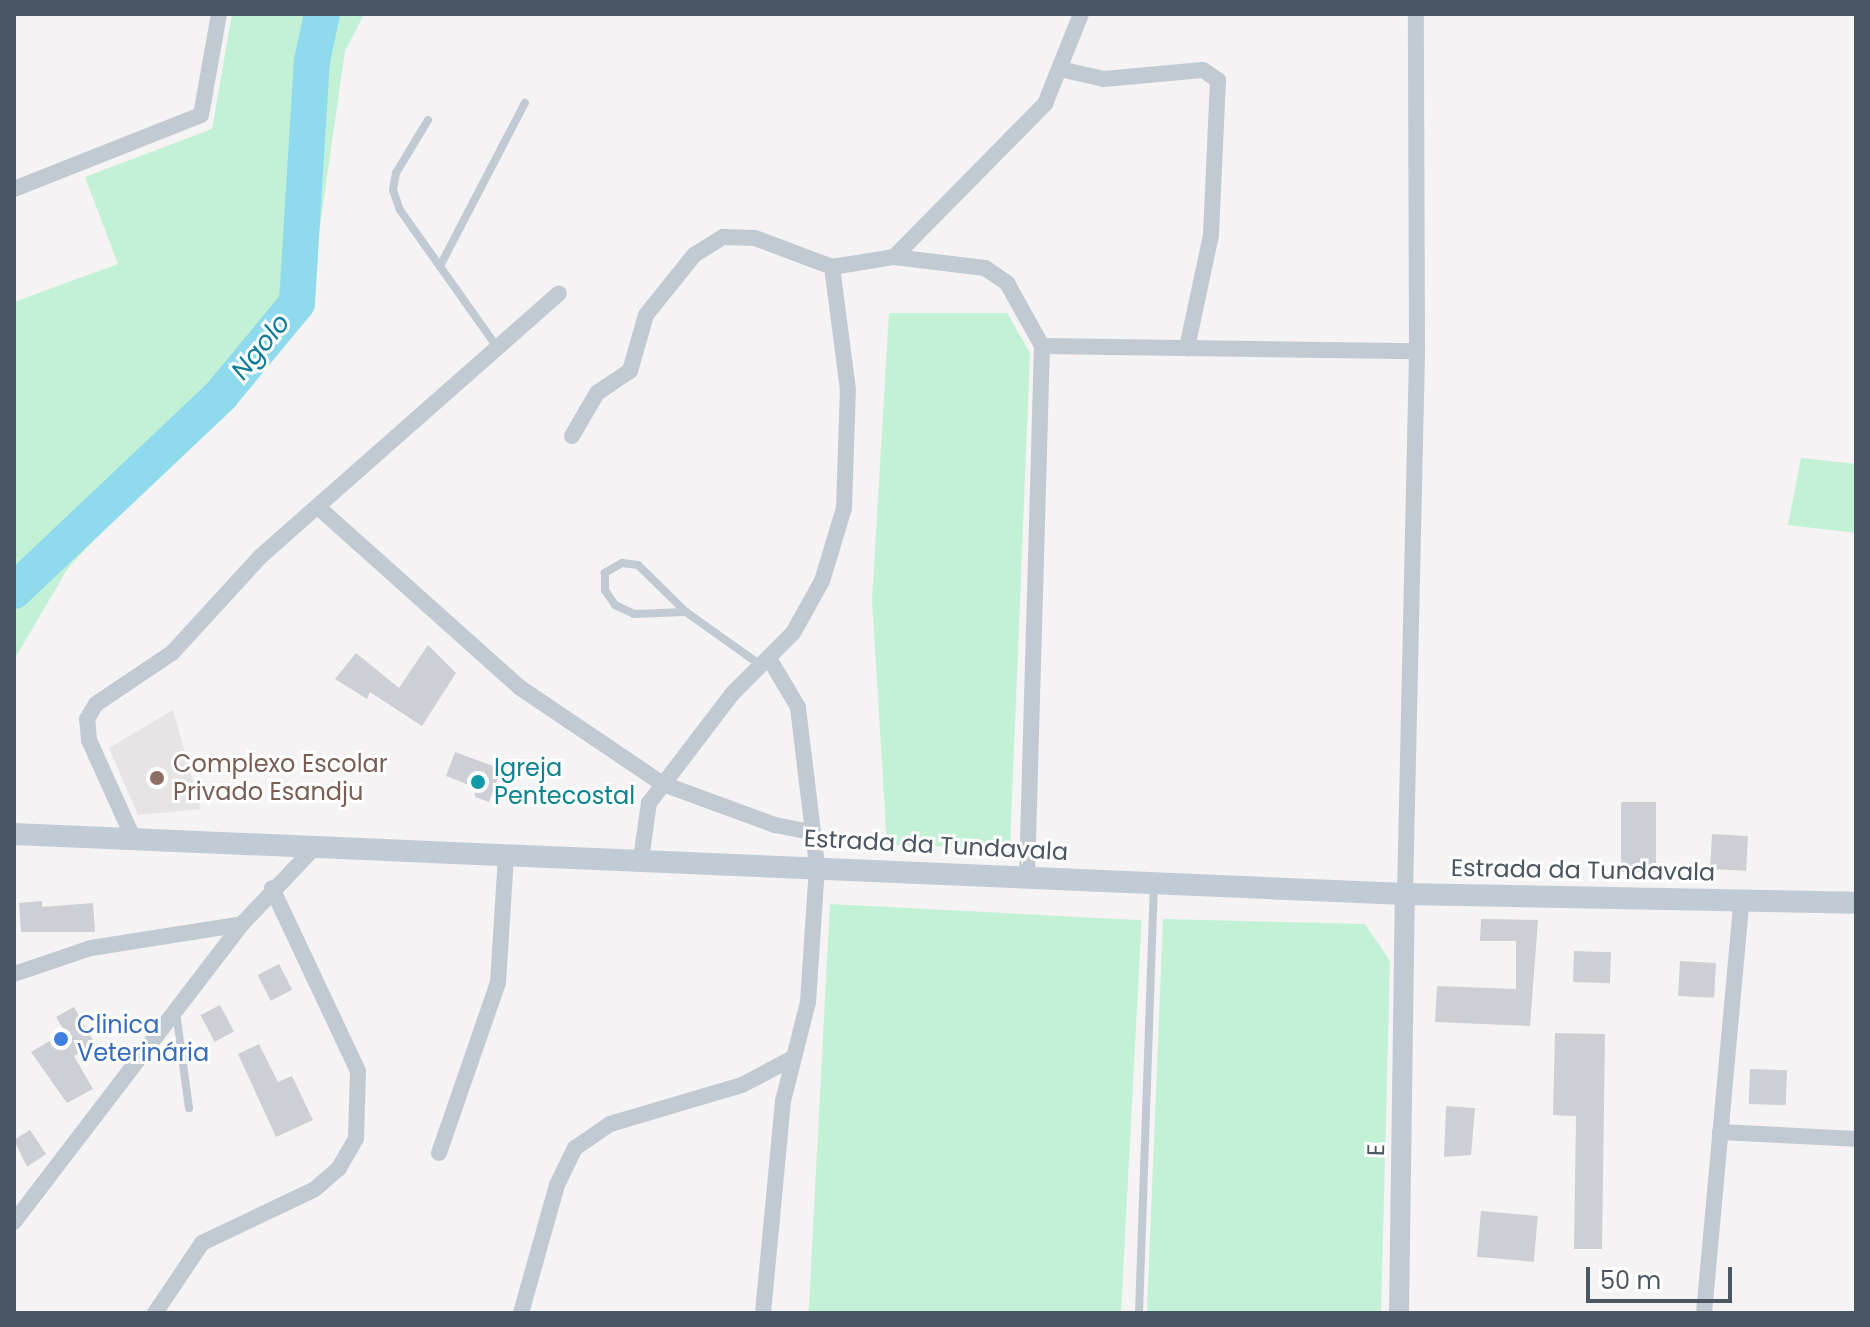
<!DOCTYPE html>
<html>
<head>
<meta charset="utf-8">
<style>
  body { margin:0 }
  #map { position:relative; width:1870px; height:1327px; overflow:hidden; background:#f5f3f3; font-family:Poppins,sans-serif }
  div>[style] { position:absolute }
  .education>* { inset:0; background:#e6e4e5 }
  .green>* { inset:0; background:#c3f1d5; transform-origin:0 0 }
  .river>* { height:36px; margin:-18px; padding:0 18px; transform-origin:18px; border-radius:18px; background:#90daee }
  .building>* { inset:0; background:#cdcfd5; transform-origin:0 0 }
  .service>* { height:8px; margin:-4px; padding:0 4px; transform-origin:4px; border-radius:4px; background:#c1cad2 }
  .minor>* { height:16px; margin:-8px; padding:0 8px; transform-origin:8px; border-radius:8px; background:#c1cad2 }
  .tertiary>* { height:20px; margin:-10px; padding:0 10px; transform-origin:10px; border-radius:10px; background:#c1cad2 }
  .secondary>* { height:22px; margin:-11px; padding:0 11px; transform-origin:11px; border-radius:11px; background:#c1cbd6 }
  .dots>* { width:22px; height:22px; translate:-50% -50%; box-sizing:border-box; border:4px solid #fff; border-radius:50% }
  span { translate:-50% -50%; white-space:nowrap; text-align:center; line-height:1.15; -webkit-text-stroke:6px #fff; paint-order:stroke }
  .education-label { font-size:24px; color:#785e54 }
  .left { translate:0 -50%; text-align:left }
  .culture-label { font-size:24px; color:#0d838f }
  .street-label { font-size:24px; color:#4a5661 }
  .shop-label { font-size:24px; color:#366cbe }
  .water-label { font-size:26px; color:#0c7c9b; font-style:italic }
  .frame { position:absolute; inset:0; border:16px solid #4a5661; pointer-events:none }
  .scale { position:absolute; left:1586px; top:1267px; width:146px; height:36px; box-sizing:border-box; border:4px solid #4a5661; border-top:0; padding-left:10px; font-size:24px; line-height:28px; white-space:nowrap; color:#4a5661; -webkit-text-stroke:6px #fff; paint-order:stroke }
</style>
</head>
<body>
<div id="map">
  <div class="education">
    <i style="clip-path:polygon(173px 710px,201px 809px,138px 815px,109px 748px)"></i>
  </div>
  <div class="green">
    <i style="clip-path:polygon(232px 14px,364px 14px,345px 51px,312px 282px,301px 318px,68px 568px,14px 660px,14px 302px,118px 264px,85px 177px,212px 129px)"></i>
    <i style="clip-path:polygon(889px 313px,1007px 313px,1030px 353px,1010px 848px,887px 845px,872px 600px)"></i>
    <i style="clip-path:polygon(1801px 458px,1856px 464px,1856px 533px,1788px 525px)"></i>
    <i style="left:830px;top:904px;width:312px;height:409px;rotate:3deg"></i>
    <i style="clip-path:polygon(1163px 919px,1365px 924px,1390px 961px,1381px 1313px,1147px 1313px)"></i>
  </div>
  <div class="river">
    <i style="left:14px;top:591px;width:285px;rotate:-43.4deg"></i>
    <i style="left:221px;top:395px;width:119px;rotate:-50.4deg"></i>
    <i style="left:297px;top:303px;width:242px;rotate:-86.5deg"></i>
    <i style="left:312px;top:61px;width:48px;rotate:-78deg"></i>
  </div>
  <div class="building">
    <i style="clip-path:polygon(428px 645px,456px 673px,422px 726px,370px 692px,367px 699px,335px 679px,356px 653px,399px 688px)"></i>
    <i style="clip-path:polygon(455px 752px,501px 769px,489px 802px,475px 797px,474px 787px,446px 776px)"></i>
    <i style="left:1621px;top:802px;width:35px;height:70px"></i>
    <i style="left:1712px;top:834px;width:36px;height:35px;rotate:3deg"></i>
    <i style="clip-path:polygon(42px 901px,42px 907px,93px 903px,95px 932px,21px 932px,19px 903px)"></i>
    <i style="clip-path:polygon(1481px 919px,1538px 920px,1530px 1026px,1435px 1022px,1437px 986px,1516px 989px,1516px 941px,1480px 941px)"></i>
    <i style="left:1574px;top:951px;width:37px;height:31px;rotate:2deg"></i>
    <i style="left:1680px;top:961px;width:36px;height:35px;rotate:3deg"></i>
    <i style="left:279px;top:964px;width:29px;height:24px;rotate:63deg"></i>
    <i style="left:220px;top:1005px;width:30px;height:22px;rotate:62deg"></i>
    <i style="clip-path:polygon(74px 1007px,95px 1044px,74px 1056px,93px 1089px,67px 1103px,31px 1052px,65px 1032px,56px 1017px)"></i>
    <i style="clip-path:polygon(1555px 1033px,1605px 1034px,1602px 1249px,1574px 1249px,1576px 1116px,1553px 1115px)"></i>
    <i style="clip-path:polygon(259px 1044px,278px 1082px,292px 1076px,313px 1120px,276px 1137px,238px 1054px)"></i>
    <i style="left:1750px;top:1069px;width:37px;height:35px;rotate:2deg"></i>
    <i style="clip-path:polygon(1446px 1106px,1475px 1108px,1471px 1155px,1444px 1157px)"></i>
    <i style="clip-path:polygon(30px 1130px,46px 1154px,27px 1167px,14px 1140px)"></i>
    <i style="left:1481px;top:1211px;width:57px;height:46px;rotate:5deg"></i>
  </div>
  <div class="service">
    <i style="left:428px;top:120px;width:62px;rotate:121.1deg"></i>
    <i style="left:396px;top:173px;width:17px;rotate:100deg"></i>
    <i style="left:393px;top:190px;width:21px;rotate:71deg"></i>
    <i style="left:400px;top:210px;width:168px;rotate:54.7deg"></i>
    <i style="left:440px;top:266px;width:184px;rotate:-62.5deg"></i>
    <i style="left:686px;top:612px;width:67px;rotate:-135.6deg"></i>
    <i style="left:638px;top:565px;width:16px;rotate:-173deg"></i>
    <i style="left:622px;top:563px;width:20px;rotate:150deg"></i>
    <i style="left:605px;top:573px;width:17px;rotate:90deg"></i>
    <i style="left:605px;top:590px;width:18px;rotate:56deg"></i>
    <i style="left:615px;top:605px;width:21px;rotate:25deg"></i>
    <i style="left:634px;top:614px;width:52px;rotate:-2.2deg"></i>
    <i style="left:686px;top:612px;width:93px;rotate:35.4deg"></i>
    <i style="left:176px;top:1012px;width:97px;rotate:82.3deg"></i>
    <i style="left:1139px;top:1313px;width:427px;rotate:-88deg"></i>
  </div>
  <div class="minor">
    <i style="left:1060px;top:69px;width:45px;rotate:12.8deg"></i>
    <i style="left:1104px;top:79px;width:99px;rotate:-5.2deg"></i>
    <i style="left:1203px;top:70px;width:18px;rotate:34deg"></i>
    <i style="left:1218px;top:80px;width:155px;rotate:92.6deg"></i>
    <i style="left:1211px;top:235px;width:116px;rotate:102deg"></i>
    <i style="left:14px;top:189px;width:201px;rotate:-21.6deg"></i>
    <i style="left:201px;top:115px;width:103px;rotate:-79.9deg"></i>
    <i style="left:894px;top:257px;width:215px;rotate:-45.4deg"></i>
    <i style="left:1045px;top:104px;width:97px;rotate:-68.2deg"></i>
    <i style="left:572px;top:436px;width:50px;rotate:-59.8deg"></i>
    <i style="left:597px;top:393px;width:40px;rotate:-34deg"></i>
    <i style="left:630px;top:371px;width:58px;rotate:-74.1deg"></i>
    <i style="left:646px;top:315px;width:77px;rotate:-51.3deg"></i>
    <i style="left:694px;top:255px;width:34px;rotate:-32deg"></i>
    <i style="left:723px;top:237px;width:32px;rotate:2deg"></i>
    <i style="left:755px;top:238px;width:82px;rotate:20.6deg"></i>
    <i style="left:832px;top:267px;width:63px;rotate:-9.2deg"></i>
    <i style="left:894px;top:257px;width:92px;rotate:6.9deg"></i>
    <i style="left:985px;top:268px;width:27px;rotate:34deg"></i>
    <i style="left:1007px;top:283px;width:72px;rotate:60.9deg"></i>
    <i style="left:318px;top:507px;width:270px;rotate:41.8deg"></i>
    <i style="left:519px;top:687px;width:174px;rotate:34deg"></i>
    <i style="left:663px;top:784px;width:119px;rotate:20.1deg"></i>
    <i style="left:775px;top:825px;width:38px;rotate:11deg"></i>
    <i style="left:135px;top:842px;width:112px;rotate:-114.3deg"></i>
    <i style="left:89px;top:740px;width:21px;rotate:-95deg"></i>
    <i style="left:87px;top:719px;width:17px;rotate:-59deg"></i>
    <i style="left:96px;top:704px;width:92px;rotate:-33.9deg"></i>
    <i style="left:172px;top:653px;width:132px;rotate:-47.5deg"></i>
    <i style="left:261px;top:556px;width:397px;rotate:-41.4deg"></i>
    <i style="left:641px;top:859px;width:57px;rotate:-81.9deg"></i>
    <i style="left:649px;top:803px;width:137px;rotate:-52.7deg"></i>
    <i style="left:732px;top:694px;width:86px;rotate:-45deg"></i>
    <i style="left:793px;top:633px;width:60px;rotate:-60.9deg"></i>
    <i style="left:822px;top:581px;width:76px;rotate:-73.2deg"></i>
    <i style="left:844px;top:508px;width:118px;rotate:-88.1deg"></i>
    <i style="left:848px;top:390px;width:124px;rotate:-97.4deg"></i>
    <i style="left:1027px;top:876px;width:530px;rotate:-88.38deg"></i>
    <i style="left:1042px;top:346px;width:375px;rotate:0.8deg"></i>
    <i style="left:1405px;top:894px;width:543px;rotate:-88.73deg"></i>
    <i style="left:1417px;top:351px;width:337px;rotate:-90.2deg"></i>
    <i style="left:14px;top:974px;width:81px;rotate:-18.7deg"></i>
    <i style="left:91px;top:948px;width:153px;rotate:-9deg"></i>
    <i style="left:1720px;top:1132px;width:136px;rotate:2.9deg"></i>
    <i style="left:439px;top:1153px;width:180px;rotate:-70.9deg"></i>
    <i style="left:498px;top:983px;width:127px;rotate:-86.4deg"></i>
    <i style="left:14px;top:1222px;width:375px;rotate:-52.6deg"></i>
    <i style="left:242px;top:924px;width:102px;rotate:-46.6deg"></i>
    <i style="left:155px;top:1313px;width:84px;rotate:-56.1deg"></i>
    <i style="left:202px;top:1243px;width:125px;rotate:-25.5deg"></i>
    <i style="left:315px;top:1189px;width:32px;rotate:-41deg"></i>
    <i style="left:339px;top:1168px;width:34px;rotate:-60deg"></i>
    <i style="left:356px;top:1138px;width:67px;rotate:-88.3deg"></i>
    <i style="left:358px;top:1071px;width:202px;rotate:-115.2deg"></i>
    <i style="left:521px;top:1313px;width:133px;rotate:-74.3deg"></i>
    <i style="left:557px;top:1185px;width:41px;rotate:-64.1deg"></i>
    <i style="left:575px;top:1148px;width:42px;rotate:-34.4deg"></i>
    <i style="left:610px;top:1124px;width:138px;rotate:-16.5deg"></i>
    <i style="left:742px;top:1085px;width:58px;rotate:-27.9deg"></i>
    <i style="left:763px;top:1313px;width:213px;rotate:-84.6deg"></i>
    <i style="left:783px;top:1101px;width:102px;rotate:-75.8deg"></i>
    <i style="left:808px;top:1002px;width:137px;rotate:-86.2deg"></i>
    <i style="left:817px;top:865px;width:159px;rotate:-96.9deg"></i>
    <i style="left:798px;top:707px;width:55px;rotate:-120.8deg"></i>
    <i style="left:1704px;top:1313px;width:416px;rotate:-84.8deg"></i>
  </div>
  <div class="tertiary">
    <i style="left:1399px;top:1313px;width:419px;rotate:-89.2deg"></i>
  </div>
  <div class="secondary">
    <i style="left:14px;top:834px;width:1392px;rotate:2.47deg"></i>
    <i style="left:1405px;top:894px;width:451px;rotate:1.1deg"></i>
  </div>
  <div class="dots">
    <i style="left:157px;top:778px;background:#8d6e63"></i>
    <i style="left:478px;top:782px;background:#0f9aa8"></i>
    <i style="left:61px;top:1039px;background:#3f7fe0"></i>
  </div>
  <div class="education-label">
    <span class="left" style="left:173px;top:778px">Complexo Escolar<br>Privado Esandju</span>
  </div>
  <div class="culture-label">
    <span class="left" style="left:494px;top:782px">Igreja<br>Pentecostal</span>
  </div>
  <div class="street-label">
    <span style="left:936px;top:845px;rotate:3deg">Estrada da Tundavala</span>
    <span style="left:1583px;top:870px;rotate:1deg">Estrada da Tundavala</span>
    <span style="left:1376px;top:1150px;rotate:-89deg">E</span>
  </div>
  <div class="shop-label">
    <span class="left" style="left:77px;top:1039px">Clinica<br>Veterinária</span>
  </div>
  <div class="water-label">
    <span style="left:261px;top:347px;rotate:-51deg">Ngolo</span>
  </div>
  <div class="frame"></div>
  <div class="scale">50 m</div>
</div>
</body>
</html>
